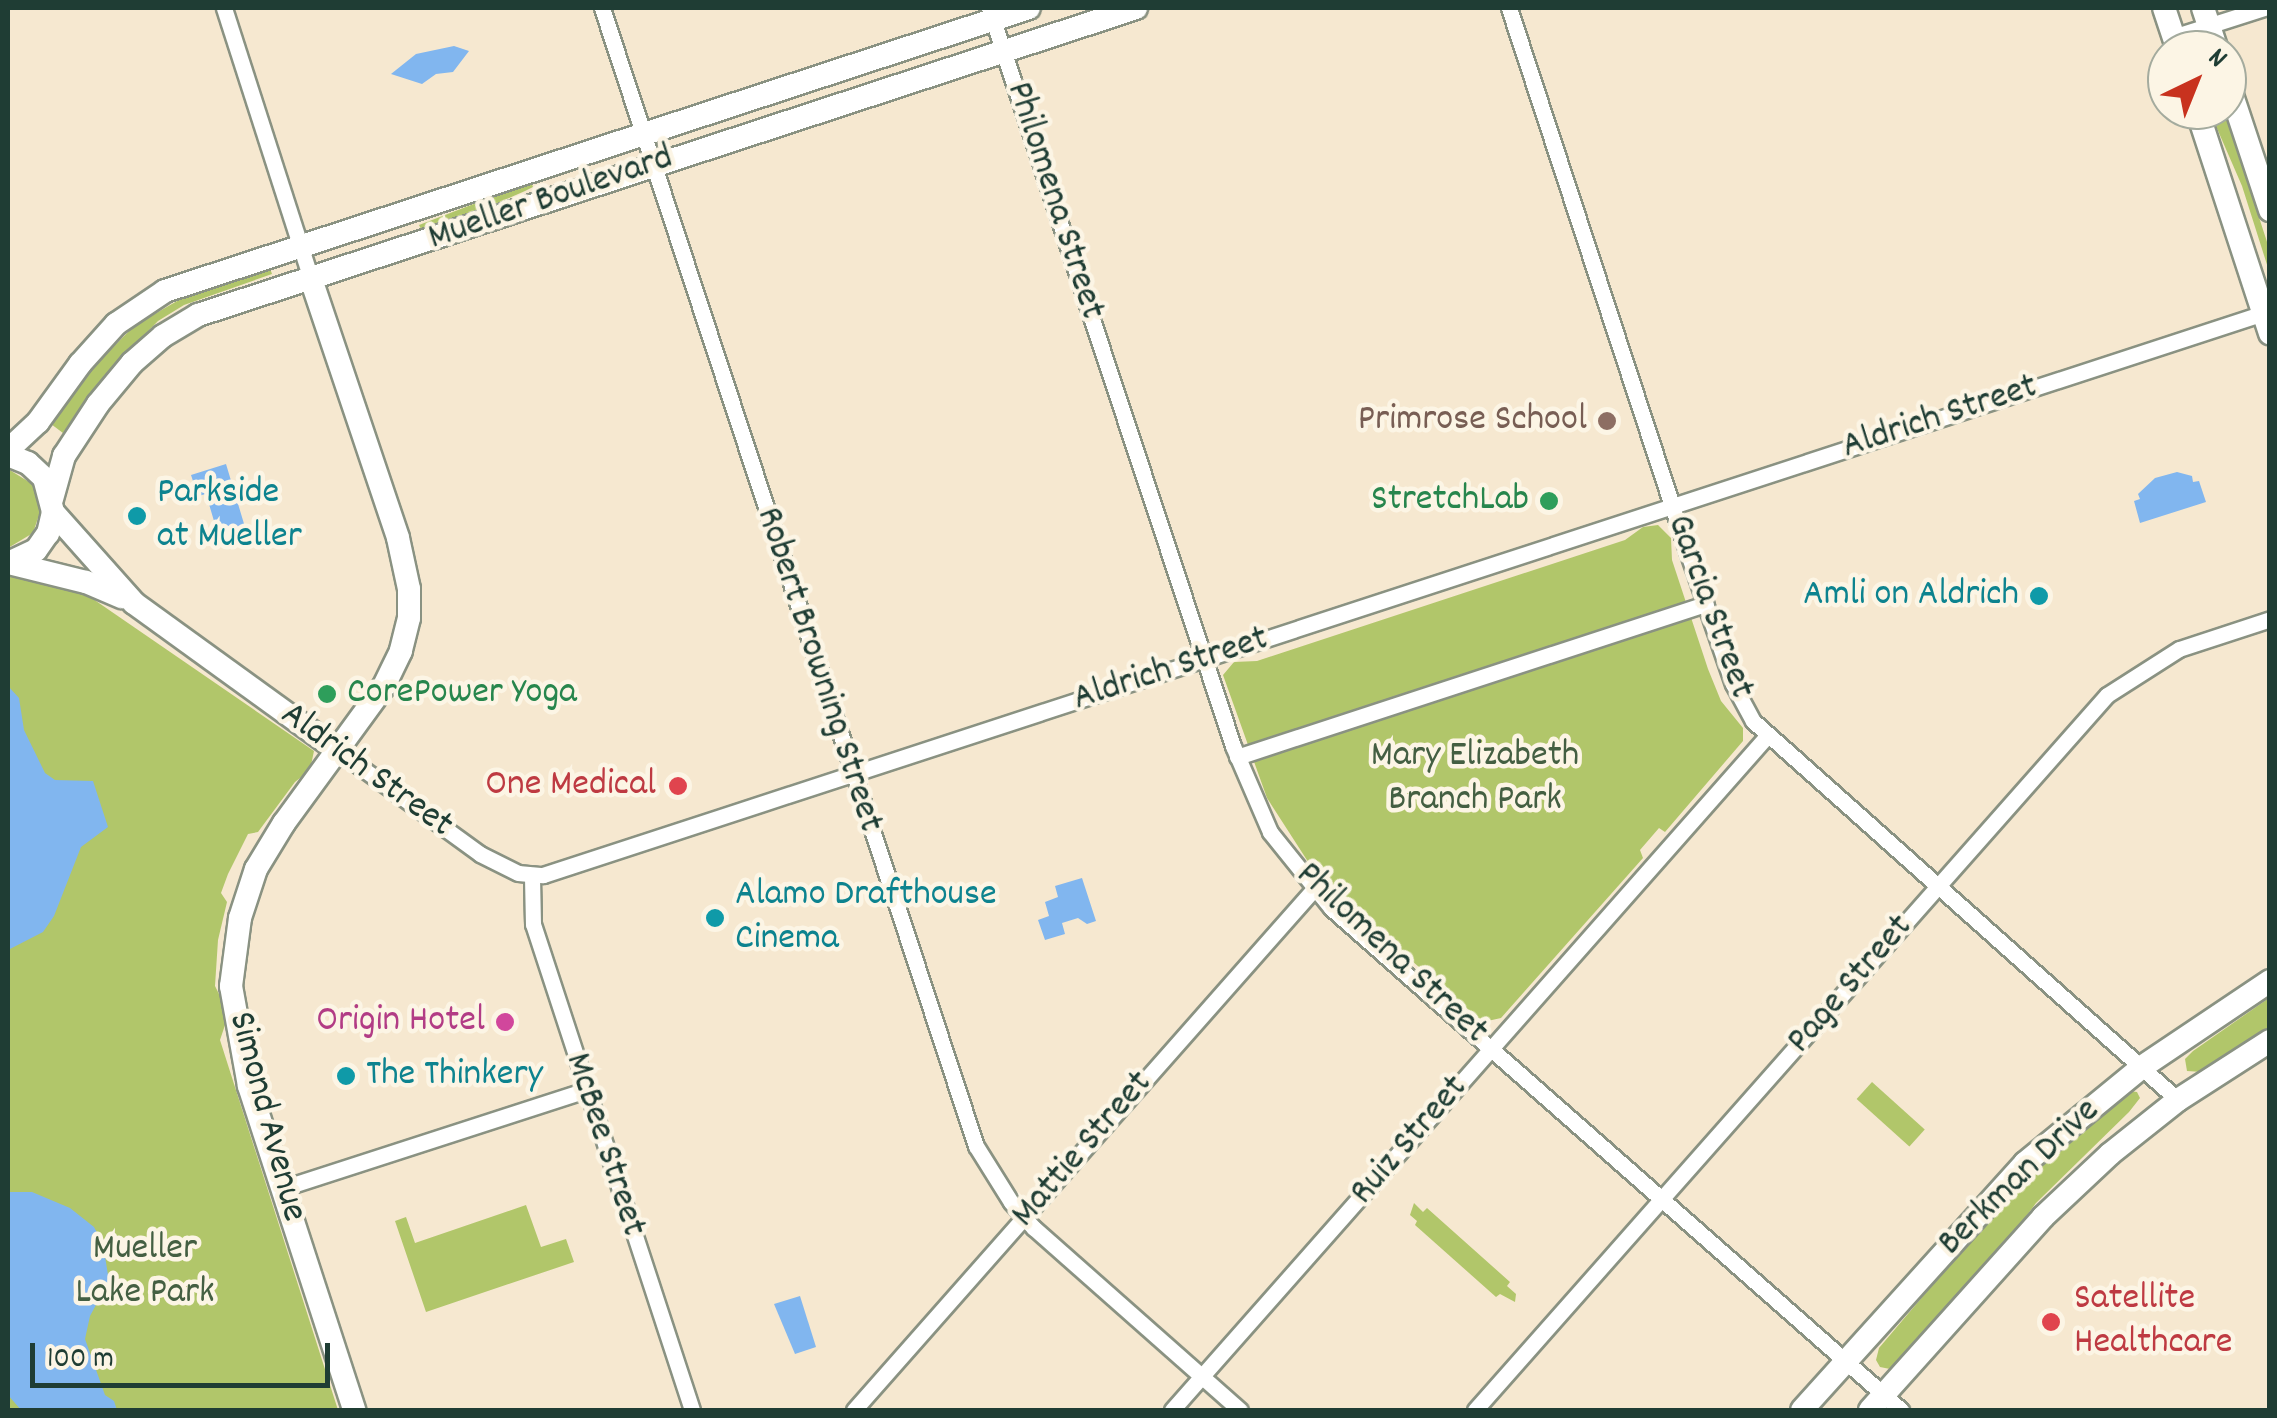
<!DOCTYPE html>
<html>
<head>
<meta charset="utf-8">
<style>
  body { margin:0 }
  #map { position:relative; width:2277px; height:1418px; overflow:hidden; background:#f6e8d0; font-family:Dekko,sans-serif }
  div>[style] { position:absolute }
  .green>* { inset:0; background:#b1c66a; transform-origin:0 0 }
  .water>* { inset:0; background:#81b6ef }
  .roads { filter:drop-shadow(2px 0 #8a9282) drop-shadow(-2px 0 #8a9282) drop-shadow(0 2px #8a9282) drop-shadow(0 -2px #8a9282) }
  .street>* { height:15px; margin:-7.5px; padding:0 7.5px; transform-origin:7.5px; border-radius:7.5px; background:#fff }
  .secondary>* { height:22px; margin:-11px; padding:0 11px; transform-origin:11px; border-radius:11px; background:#fff }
  .dots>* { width:28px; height:28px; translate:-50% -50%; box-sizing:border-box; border:5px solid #fcf5e5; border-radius:50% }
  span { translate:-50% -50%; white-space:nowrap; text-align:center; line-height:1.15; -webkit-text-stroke:9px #fcf5e5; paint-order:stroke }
  .street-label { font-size:38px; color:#1f3d34 }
  .education-label { font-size:38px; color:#785e54 }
  .right { translate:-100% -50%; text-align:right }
  .culture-label { font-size:38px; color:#0d838f }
  .left { translate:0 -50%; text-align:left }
  .leisure-label { font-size:38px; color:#27864d }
  .park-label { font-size:38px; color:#445f42 }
  .health-label { font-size:38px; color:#be3a42 }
  .hotel-label { font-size:38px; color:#b23c85 }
  .frame { position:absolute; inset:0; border:10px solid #1f3d34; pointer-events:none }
  .north { position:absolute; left:2147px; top:30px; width:100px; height:100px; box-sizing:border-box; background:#fcf5e5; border:2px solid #a4ab9e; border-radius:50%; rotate:43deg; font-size:28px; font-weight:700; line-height:40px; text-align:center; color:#1f3d34 }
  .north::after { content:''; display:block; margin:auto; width:35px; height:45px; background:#c8321e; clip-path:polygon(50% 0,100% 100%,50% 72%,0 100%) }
  .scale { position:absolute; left:30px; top:1343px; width:300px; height:45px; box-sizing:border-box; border:5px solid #1f3d34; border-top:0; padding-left:12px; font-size:30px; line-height:35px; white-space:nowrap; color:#1f3d34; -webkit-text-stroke:8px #fcf5e5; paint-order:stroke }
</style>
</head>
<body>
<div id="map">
  <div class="green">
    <i style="clip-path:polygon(2209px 110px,2224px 110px,2269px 248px,2269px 271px,2242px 186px)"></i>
    <i style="clip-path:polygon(531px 182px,533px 187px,525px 191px,493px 205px,421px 229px,419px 225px)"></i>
    <i style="clip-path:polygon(270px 268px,272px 274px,184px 305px,158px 321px,99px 382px,63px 433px,51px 424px,84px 377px,134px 326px,184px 297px)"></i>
    <i style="clip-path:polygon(8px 469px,34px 485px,41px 509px,33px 533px,8px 548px)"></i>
    <i style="clip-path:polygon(1658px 525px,1671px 538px,1672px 560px,1708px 669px,1721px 701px,1743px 728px,1743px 741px,1665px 832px,1659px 828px,1640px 850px,1643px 858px,1501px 1018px,1483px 1022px,1341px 900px,1314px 871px,1267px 798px,1223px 675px,1234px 662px,1257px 661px,1625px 540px,1643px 527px)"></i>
    <i style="clip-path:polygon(25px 574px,80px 590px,314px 751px,310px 770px,295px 782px,258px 832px,248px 834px,228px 874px,221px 893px,227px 902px,218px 940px,215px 986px,222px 1000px,225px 1025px,220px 1040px,338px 1410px,8px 1410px,8px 575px)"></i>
    <i style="clip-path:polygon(2269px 998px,2269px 1030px,2202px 1072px,2187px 1071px,2185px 1059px,2193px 1051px)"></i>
    <i style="left:1872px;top:1082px;width:71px;height:23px;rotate:42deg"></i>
    <i style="clip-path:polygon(2130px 1091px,2137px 1092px,2140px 1098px,2129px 1112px,2036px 1203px,2004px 1247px,1895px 1370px,1880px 1367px,1876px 1360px,1879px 1348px,2031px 1169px)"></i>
    <i style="clip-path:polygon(1414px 1203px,1423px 1212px,1427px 1208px,1510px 1282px,1507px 1286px,1516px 1294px,1515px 1302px,1500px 1294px,1496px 1297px,1415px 1225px,1417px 1221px,1410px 1215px)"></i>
    <i style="clip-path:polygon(526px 1205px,541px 1247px,566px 1239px,574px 1262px,426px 1312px,395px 1221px,406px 1217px,415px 1243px)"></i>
  </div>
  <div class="water">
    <i style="clip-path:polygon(454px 46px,469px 51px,453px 72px,436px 74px,422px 84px,391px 74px,416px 54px)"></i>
    <i style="clip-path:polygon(226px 464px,248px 537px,240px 539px,214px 521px,206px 494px,198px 496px,191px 475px)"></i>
    <i style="clip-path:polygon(2177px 472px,2192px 476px,2193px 482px,2199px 481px,2206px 502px,2140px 523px,2134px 501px,2140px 499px,2138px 494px,2155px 478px)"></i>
    <i style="clip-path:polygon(8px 686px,19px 698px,24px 730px,45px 773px,55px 780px,93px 781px,108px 827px,81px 847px,54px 916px,43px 932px,8px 950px)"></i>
    <i style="clip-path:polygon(1082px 878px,1096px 921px,1087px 924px,1078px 918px,1062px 923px,1065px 934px,1045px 940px,1038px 920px,1049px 916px,1045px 902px,1058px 897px,1055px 886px)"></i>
    <i style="clip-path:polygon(8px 1192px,32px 1192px,70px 1208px,94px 1227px,103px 1244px,109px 1281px,90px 1316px,85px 1339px,105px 1395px,114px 1401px,117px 1410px,21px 1410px,8px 1395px)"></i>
    <i style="clip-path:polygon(800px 1296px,816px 1347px,795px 1354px,774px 1304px)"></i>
  </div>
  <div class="roads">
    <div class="street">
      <i style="left:224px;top:8px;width:285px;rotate:72.2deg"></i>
      <i style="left:602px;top:8px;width:1198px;rotate:71.81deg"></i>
      <i style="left:976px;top:1146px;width:66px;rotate:58deg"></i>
      <i style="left:1011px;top:1202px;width:35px;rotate:49deg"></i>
      <i style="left:1034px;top:1228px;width:275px;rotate:41.5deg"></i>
      <i style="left:989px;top:8px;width:777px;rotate:71.7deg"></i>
      <i style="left:1233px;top:746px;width:94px;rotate:66.7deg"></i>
      <i style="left:1270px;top:832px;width:97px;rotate:51.2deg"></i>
      <i style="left:1331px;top:908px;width:760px;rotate:41.37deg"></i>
      <i style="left:1509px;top:8px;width:562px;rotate:71.86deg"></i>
      <i style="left:1684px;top:542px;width:150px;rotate:71deg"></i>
      <i style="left:1733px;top:684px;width:42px;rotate:61.6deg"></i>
      <i style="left:1753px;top:721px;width:569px;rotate:41.73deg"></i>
      <i style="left:2173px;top:37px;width:96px;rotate:-17.7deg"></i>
      <i style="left:337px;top:750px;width:177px;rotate:36deg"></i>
      <i style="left:480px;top:854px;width:42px;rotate:26.6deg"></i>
      <i style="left:518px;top:873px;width:25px;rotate:5deg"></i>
      <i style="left:543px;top:875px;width:1817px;rotate:-18.09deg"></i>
      <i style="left:1237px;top:757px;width:493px;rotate:-18.1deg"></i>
      <i style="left:532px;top:877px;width:47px;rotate:88.8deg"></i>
      <i style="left:533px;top:924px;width:511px;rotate:71.88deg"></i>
      <i style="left:283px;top:1188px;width:318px;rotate:-17.9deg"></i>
      <i style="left:854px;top:1410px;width:694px;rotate:-48.57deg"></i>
      <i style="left:1172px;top:1410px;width:899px;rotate:-48.56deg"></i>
      <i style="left:1475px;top:1410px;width:954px;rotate:-48.53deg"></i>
      <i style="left:2107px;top:695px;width:85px;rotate:-32.6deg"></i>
      <i style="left:2179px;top:649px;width:96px;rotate:-18.2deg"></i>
    </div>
    <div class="secondary">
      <i style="left:2164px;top:8px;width:44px;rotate:71.6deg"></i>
      <i style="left:2203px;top:8px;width:44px;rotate:71.6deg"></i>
      <i style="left:2227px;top:80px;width:137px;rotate:71.7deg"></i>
      <i style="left:2197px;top:110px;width:235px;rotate:71.9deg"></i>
      <i style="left:311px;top:279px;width:273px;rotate:71.4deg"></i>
      <i style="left:398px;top:538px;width:52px;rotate:77.8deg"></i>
      <i style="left:409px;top:589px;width:29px;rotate:90deg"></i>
      <i style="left:409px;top:618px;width:34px;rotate:104deg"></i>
      <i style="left:401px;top:651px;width:39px;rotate:116deg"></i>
      <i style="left:384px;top:686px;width:170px;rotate:126.1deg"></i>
      <i style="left:284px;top:823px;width:54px;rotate:121.3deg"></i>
      <i style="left:256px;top:869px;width:52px;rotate:108.1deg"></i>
      <i style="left:240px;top:918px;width:69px;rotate:97.5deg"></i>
      <i style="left:231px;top:986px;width:102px;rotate:79.8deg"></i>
      <i style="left:249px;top:1086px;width:341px;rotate:72deg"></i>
      <i style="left:8px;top:450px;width:41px;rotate:-43deg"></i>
      <i style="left:38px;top:422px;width:72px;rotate:-54.1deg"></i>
      <i style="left:80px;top:364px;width:54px;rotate:-48deg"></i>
      <i style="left:116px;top:324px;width:59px;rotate:-34deg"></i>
      <i style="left:165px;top:291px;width:909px;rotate:-18.14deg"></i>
      <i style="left:8px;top:455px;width:22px;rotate:22deg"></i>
      <i style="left:28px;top:463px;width:22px;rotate:43deg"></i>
      <i style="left:44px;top:478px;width:35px;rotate:75deg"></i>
      <i style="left:53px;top:512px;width:22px;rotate:103deg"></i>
      <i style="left:48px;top:533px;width:21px;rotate:125deg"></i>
      <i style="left:36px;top:550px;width:31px;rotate:155deg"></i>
      <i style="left:52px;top:499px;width:45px;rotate:-74.4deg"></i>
      <i style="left:64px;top:456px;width:62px;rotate:-56.8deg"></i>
      <i style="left:98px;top:404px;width:53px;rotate:-50.3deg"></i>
      <i style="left:132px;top:363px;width:41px;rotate:-41.1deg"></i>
      <i style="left:163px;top:336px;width:41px;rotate:-31deg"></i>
      <i style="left:198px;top:315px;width:987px;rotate:-18.12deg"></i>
      <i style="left:53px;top:512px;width:122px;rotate:48.3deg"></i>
      <i style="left:134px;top:603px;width:251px;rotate:35.9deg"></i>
      <i style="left:9px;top:563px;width:79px;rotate:13.9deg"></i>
      <i style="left:86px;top:582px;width:39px;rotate:23deg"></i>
      <i style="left:1802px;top:1410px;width:333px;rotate:-47.9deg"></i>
      <i style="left:2025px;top:1163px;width:151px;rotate:-39.4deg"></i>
      <i style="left:2142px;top:1067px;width:154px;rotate:-33.9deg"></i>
      <i style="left:1870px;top:1410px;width:259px;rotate:-48.1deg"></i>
      <i style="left:2043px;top:1217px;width:92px;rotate:-43.2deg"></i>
      <i style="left:2110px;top:1154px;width:87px;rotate:-38.5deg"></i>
      <i style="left:2178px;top:1100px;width:109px;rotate:-32.7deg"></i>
    </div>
  </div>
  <div class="dots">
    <i style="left:1607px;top:421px;background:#8d6e63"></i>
    <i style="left:1549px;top:501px;background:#2e9e5b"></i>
    <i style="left:137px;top:516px;background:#0f9aa8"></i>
    <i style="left:2039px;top:596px;background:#0f9aa8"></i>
    <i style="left:327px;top:694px;background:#2e9e5b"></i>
    <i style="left:678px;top:786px;background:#e0444e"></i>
    <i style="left:715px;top:918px;background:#0f9aa8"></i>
    <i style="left:505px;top:1022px;background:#d1479c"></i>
    <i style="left:346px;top:1076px;background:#0f9aa8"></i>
    <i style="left:2051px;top:1322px;background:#e0444e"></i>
  </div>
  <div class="street-label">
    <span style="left:551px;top:199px;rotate:-19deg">Mueller Boulevard</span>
    <span style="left:1054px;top:201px;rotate:72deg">Philomena Street</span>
    <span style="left:1940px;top:418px;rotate:-18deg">Aldrich Street</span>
    <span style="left:1709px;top:607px;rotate:70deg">Garcia Street</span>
    <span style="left:818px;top:670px;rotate:72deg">Robert Browning Street</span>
    <span style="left:1171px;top:670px;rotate:-18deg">Aldrich Street</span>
    <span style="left:366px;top:771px;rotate:36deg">Aldrich Street</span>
    <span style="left:1391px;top:954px;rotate:43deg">Philomena Street</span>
    <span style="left:1851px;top:985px;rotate:-49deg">Page Street</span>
    <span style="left:266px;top:1117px;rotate:75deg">Simond Avenue</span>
    <span style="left:1410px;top:1141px;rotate:-49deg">Ruiz Street</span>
    <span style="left:604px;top:1145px;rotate:72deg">McBee Street</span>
    <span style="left:1083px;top:1150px;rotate:-49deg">Mattie Street</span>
    <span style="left:2020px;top:1178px;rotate:-44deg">Berkman Drive</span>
  </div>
  <div class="education-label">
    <span class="right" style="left:1587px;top:421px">Primrose School</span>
  </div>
  <div class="culture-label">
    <span class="left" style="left:157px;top:516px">Parkside<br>at Mueller</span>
    <span class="right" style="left:2019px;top:596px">Amli on Aldrich</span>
    <span class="left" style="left:735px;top:918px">Alamo Drafthouse<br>Cinema</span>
    <span class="left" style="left:366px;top:1076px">The Thinkery</span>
  </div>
  <div class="leisure-label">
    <span class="right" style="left:1529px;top:501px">StretchLab</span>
    <span class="left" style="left:347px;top:694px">CorePower Yoga</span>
  </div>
  <div class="park-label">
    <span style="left:1475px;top:779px">Mary Elizabeth<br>Branch Park</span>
    <span style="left:145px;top:1272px">Mueller<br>Lake Park</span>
  </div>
  <div class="health-label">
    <span class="right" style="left:656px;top:786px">One Medical</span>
    <span class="left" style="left:2074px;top:1322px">Satellite<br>Healthcare</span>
  </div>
  <div class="hotel-label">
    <span class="right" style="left:485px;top:1022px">Origin Hotel</span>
  </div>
  <div class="frame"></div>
  <div class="north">N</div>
  <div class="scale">100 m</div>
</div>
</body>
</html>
